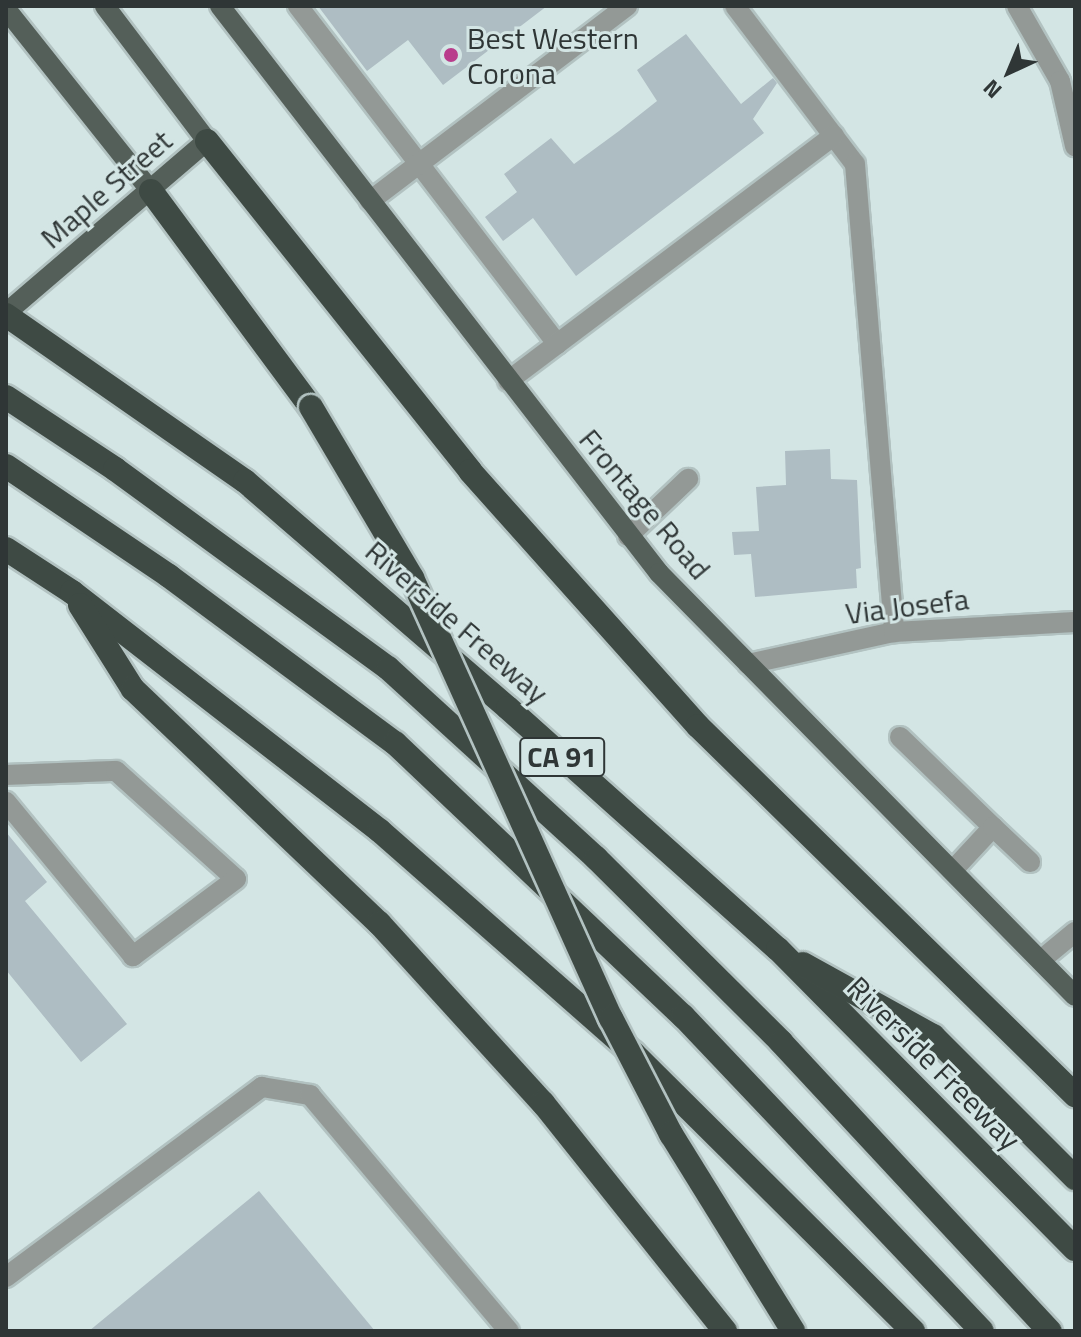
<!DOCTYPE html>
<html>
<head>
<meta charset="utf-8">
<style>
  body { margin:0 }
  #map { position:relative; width:1081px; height:1337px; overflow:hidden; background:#d3e5e4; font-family:"Titillium Web",sans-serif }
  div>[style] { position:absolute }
  .building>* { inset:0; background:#aebdc3 }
  .roads { filter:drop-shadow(2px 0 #b2c2c1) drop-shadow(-2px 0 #b2c2c1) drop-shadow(0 2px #b2c2c1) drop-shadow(0 -2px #b2c2c1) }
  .minor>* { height:20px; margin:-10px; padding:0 10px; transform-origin:10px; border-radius:10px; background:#939996 }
  .major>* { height:20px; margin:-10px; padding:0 10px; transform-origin:10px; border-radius:10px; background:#545f59 }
  .highway>* { height:24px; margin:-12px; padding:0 12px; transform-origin:12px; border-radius:12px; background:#3e4a44 }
  .bridges { filter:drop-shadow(2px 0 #b2c2c1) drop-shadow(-2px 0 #b2c2c1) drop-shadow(0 2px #b2c2c1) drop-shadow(0 -2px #b2c2c1) }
  .highway-bridge>* { height:24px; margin:-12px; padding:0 12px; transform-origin:12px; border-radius:12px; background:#3e4a44 }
  .dots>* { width:22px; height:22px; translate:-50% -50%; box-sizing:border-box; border:4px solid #d3e5e4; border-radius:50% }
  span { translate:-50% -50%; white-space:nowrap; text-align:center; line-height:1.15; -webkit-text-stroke:6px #d3e5e4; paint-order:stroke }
  .shield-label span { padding:2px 6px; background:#d3e5e4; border:2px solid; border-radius:6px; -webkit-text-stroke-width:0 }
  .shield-label { font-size:28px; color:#2f3636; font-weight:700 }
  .poi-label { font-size:30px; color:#2f3636 }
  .left { translate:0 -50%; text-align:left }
  .street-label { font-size:30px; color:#2f3636 }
  .frame { position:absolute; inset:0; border:8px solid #2f3636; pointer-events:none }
  .north { position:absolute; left:969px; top:32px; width:80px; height:80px; -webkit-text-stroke:6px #d3e5e4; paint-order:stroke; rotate:224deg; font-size:22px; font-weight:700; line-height:32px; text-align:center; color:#2f3636 }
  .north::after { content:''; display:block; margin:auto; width:28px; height:36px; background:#2f3636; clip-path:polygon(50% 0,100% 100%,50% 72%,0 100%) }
</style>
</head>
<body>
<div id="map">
  <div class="building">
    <i style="clip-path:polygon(318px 6px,547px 6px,443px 85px,408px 40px,367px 71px)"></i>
    <i style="clip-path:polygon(686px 34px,741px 104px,773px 78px,777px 83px,753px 119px,764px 133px,576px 276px,533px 218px,503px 241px,485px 217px,517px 192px,504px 174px,551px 138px,574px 164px,619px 131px,657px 101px,637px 70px)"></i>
    <i style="clip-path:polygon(830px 449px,831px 479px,857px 480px,861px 568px,856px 569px,857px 588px,755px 597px,751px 554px,734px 555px,732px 532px,759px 531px,756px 487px,786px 485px,785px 451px)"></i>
    <i style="clip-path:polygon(6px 832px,47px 882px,25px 901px,127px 1024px,81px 1062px,6px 970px)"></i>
    <i style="clip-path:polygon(259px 1191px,375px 1331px,89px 1331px)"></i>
  </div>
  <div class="roads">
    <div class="minor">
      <i style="left:298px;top:6px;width:426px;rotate:52.5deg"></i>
      <i style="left:735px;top:6px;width:198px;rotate:52.8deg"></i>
      <i style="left:855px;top:164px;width:470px;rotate:85.2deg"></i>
      <i style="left:1017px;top:6px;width:86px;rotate:60.2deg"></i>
      <i style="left:1060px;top:81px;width:67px;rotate:77deg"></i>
      <i style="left:370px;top:201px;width:323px;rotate:-37.2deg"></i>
      <i style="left:508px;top:381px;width:408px;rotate:-37deg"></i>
      <i style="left:628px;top:536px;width:83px;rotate:-43.5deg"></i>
      <i style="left:748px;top:664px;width:149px;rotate:-12.4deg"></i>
      <i style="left:894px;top:632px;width:181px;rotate:-3.2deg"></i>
      <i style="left:900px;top:737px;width:129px;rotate:44.1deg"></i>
      <i style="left:993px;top:827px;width:59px;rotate:132.9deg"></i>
      <i style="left:6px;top:775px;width:110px;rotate:-2.1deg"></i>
      <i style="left:116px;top:771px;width:161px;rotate:42deg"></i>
      <i style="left:236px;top:879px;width:129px;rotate:143.2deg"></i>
      <i style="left:133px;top:956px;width:200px;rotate:-129.5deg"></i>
      <i style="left:993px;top:827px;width:51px;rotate:43.4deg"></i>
      <i style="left:1041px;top:960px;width:44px;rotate:-39.5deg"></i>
      <i style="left:6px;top:1277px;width:319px;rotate:-36.6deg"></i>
      <i style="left:262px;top:1087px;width:49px;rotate:9.5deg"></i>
      <i style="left:310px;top:1095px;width:309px;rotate:49.9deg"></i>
    </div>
    <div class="major">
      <i style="left:220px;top:6px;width:717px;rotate:52.25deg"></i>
      <i style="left:659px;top:573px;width:593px;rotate:45.48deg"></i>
      <i style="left:6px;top:9px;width:233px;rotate:51.5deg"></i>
      <i style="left:6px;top:313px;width:265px;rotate:-40.6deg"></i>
      <i style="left:207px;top:141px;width:169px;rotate:-127.1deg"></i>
    </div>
    <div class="highway">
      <i style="left:207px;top:141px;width:422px;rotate:51.4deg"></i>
      <i style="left:470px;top:471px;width:342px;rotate:48.2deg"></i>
      <i style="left:698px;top:726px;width:528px;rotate:44.39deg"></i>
      <i style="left:151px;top:191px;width:269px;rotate:53.5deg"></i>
      <i style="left:6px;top:315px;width:291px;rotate:34.8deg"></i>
      <i style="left:245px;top:481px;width:347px;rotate:40.8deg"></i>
      <i style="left:508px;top:708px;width:362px;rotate:41.8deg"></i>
      <i style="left:778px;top:949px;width:422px;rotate:45.3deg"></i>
      <i style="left:6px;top:397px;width:131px;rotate:33.4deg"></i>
      <i style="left:115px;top:469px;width:338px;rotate:36.1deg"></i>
      <i style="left:388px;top:668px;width:282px;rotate:42.4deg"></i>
      <i style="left:596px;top:858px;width:261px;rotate:44.8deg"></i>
      <i style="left:781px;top:1042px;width:395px;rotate:47.1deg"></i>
      <i style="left:6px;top:466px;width:197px;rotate:34deg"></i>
      <i style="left:169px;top:576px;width:281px;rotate:36.5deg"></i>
      <i style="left:395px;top:743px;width:397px;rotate:43.5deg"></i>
      <i style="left:683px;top:1016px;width:434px;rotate:46.5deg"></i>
      <i style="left:6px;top:549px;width:79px;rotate:33.1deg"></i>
      <i style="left:72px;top:592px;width:390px;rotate:37.8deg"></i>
      <i style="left:380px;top:831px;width:337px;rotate:41.3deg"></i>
      <i style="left:633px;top:1053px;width:395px;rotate:44.8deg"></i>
      <i style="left:80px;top:605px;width:99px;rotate:57.8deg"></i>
      <i style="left:133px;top:689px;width:340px;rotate:43.6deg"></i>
      <i style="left:379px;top:923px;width:244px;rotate:47.7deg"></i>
      <i style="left:543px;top:1103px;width:292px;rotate:51.4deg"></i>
      <i style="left:803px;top:964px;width:149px;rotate:29deg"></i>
      <i style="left:933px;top:1036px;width:201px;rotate:45deg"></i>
    </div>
  </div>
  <div class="bridges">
    <div class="highway-bridge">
      <i style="left:311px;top:407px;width:199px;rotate:59.4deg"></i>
      <i style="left:412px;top:578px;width:483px;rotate:65.7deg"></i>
      <i style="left:611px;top:1018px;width:131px;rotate:62.7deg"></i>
      <i style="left:671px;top:1134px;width:232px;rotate:58.2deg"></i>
    </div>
  </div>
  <div class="dots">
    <i style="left:451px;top:55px;background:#b93d8c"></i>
  </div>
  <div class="shield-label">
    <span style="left:562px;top:757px">CA 91</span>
  </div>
  <div class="poi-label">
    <span class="left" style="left:467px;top:55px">Best Western<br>Corona</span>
  </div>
  <div class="street-label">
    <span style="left:106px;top:189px;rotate:-41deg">Maple Street</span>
    <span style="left:645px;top:504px;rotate:50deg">Frontage Road</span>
    <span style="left:907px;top:606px;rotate:-7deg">Via Josefa</span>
    <span style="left:457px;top:622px;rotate:41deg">Riverside Freeway</span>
    <span style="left:934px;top:1063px;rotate:45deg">Riverside Freeway</span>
  </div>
  <div class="frame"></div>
  <div class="north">N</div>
</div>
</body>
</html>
